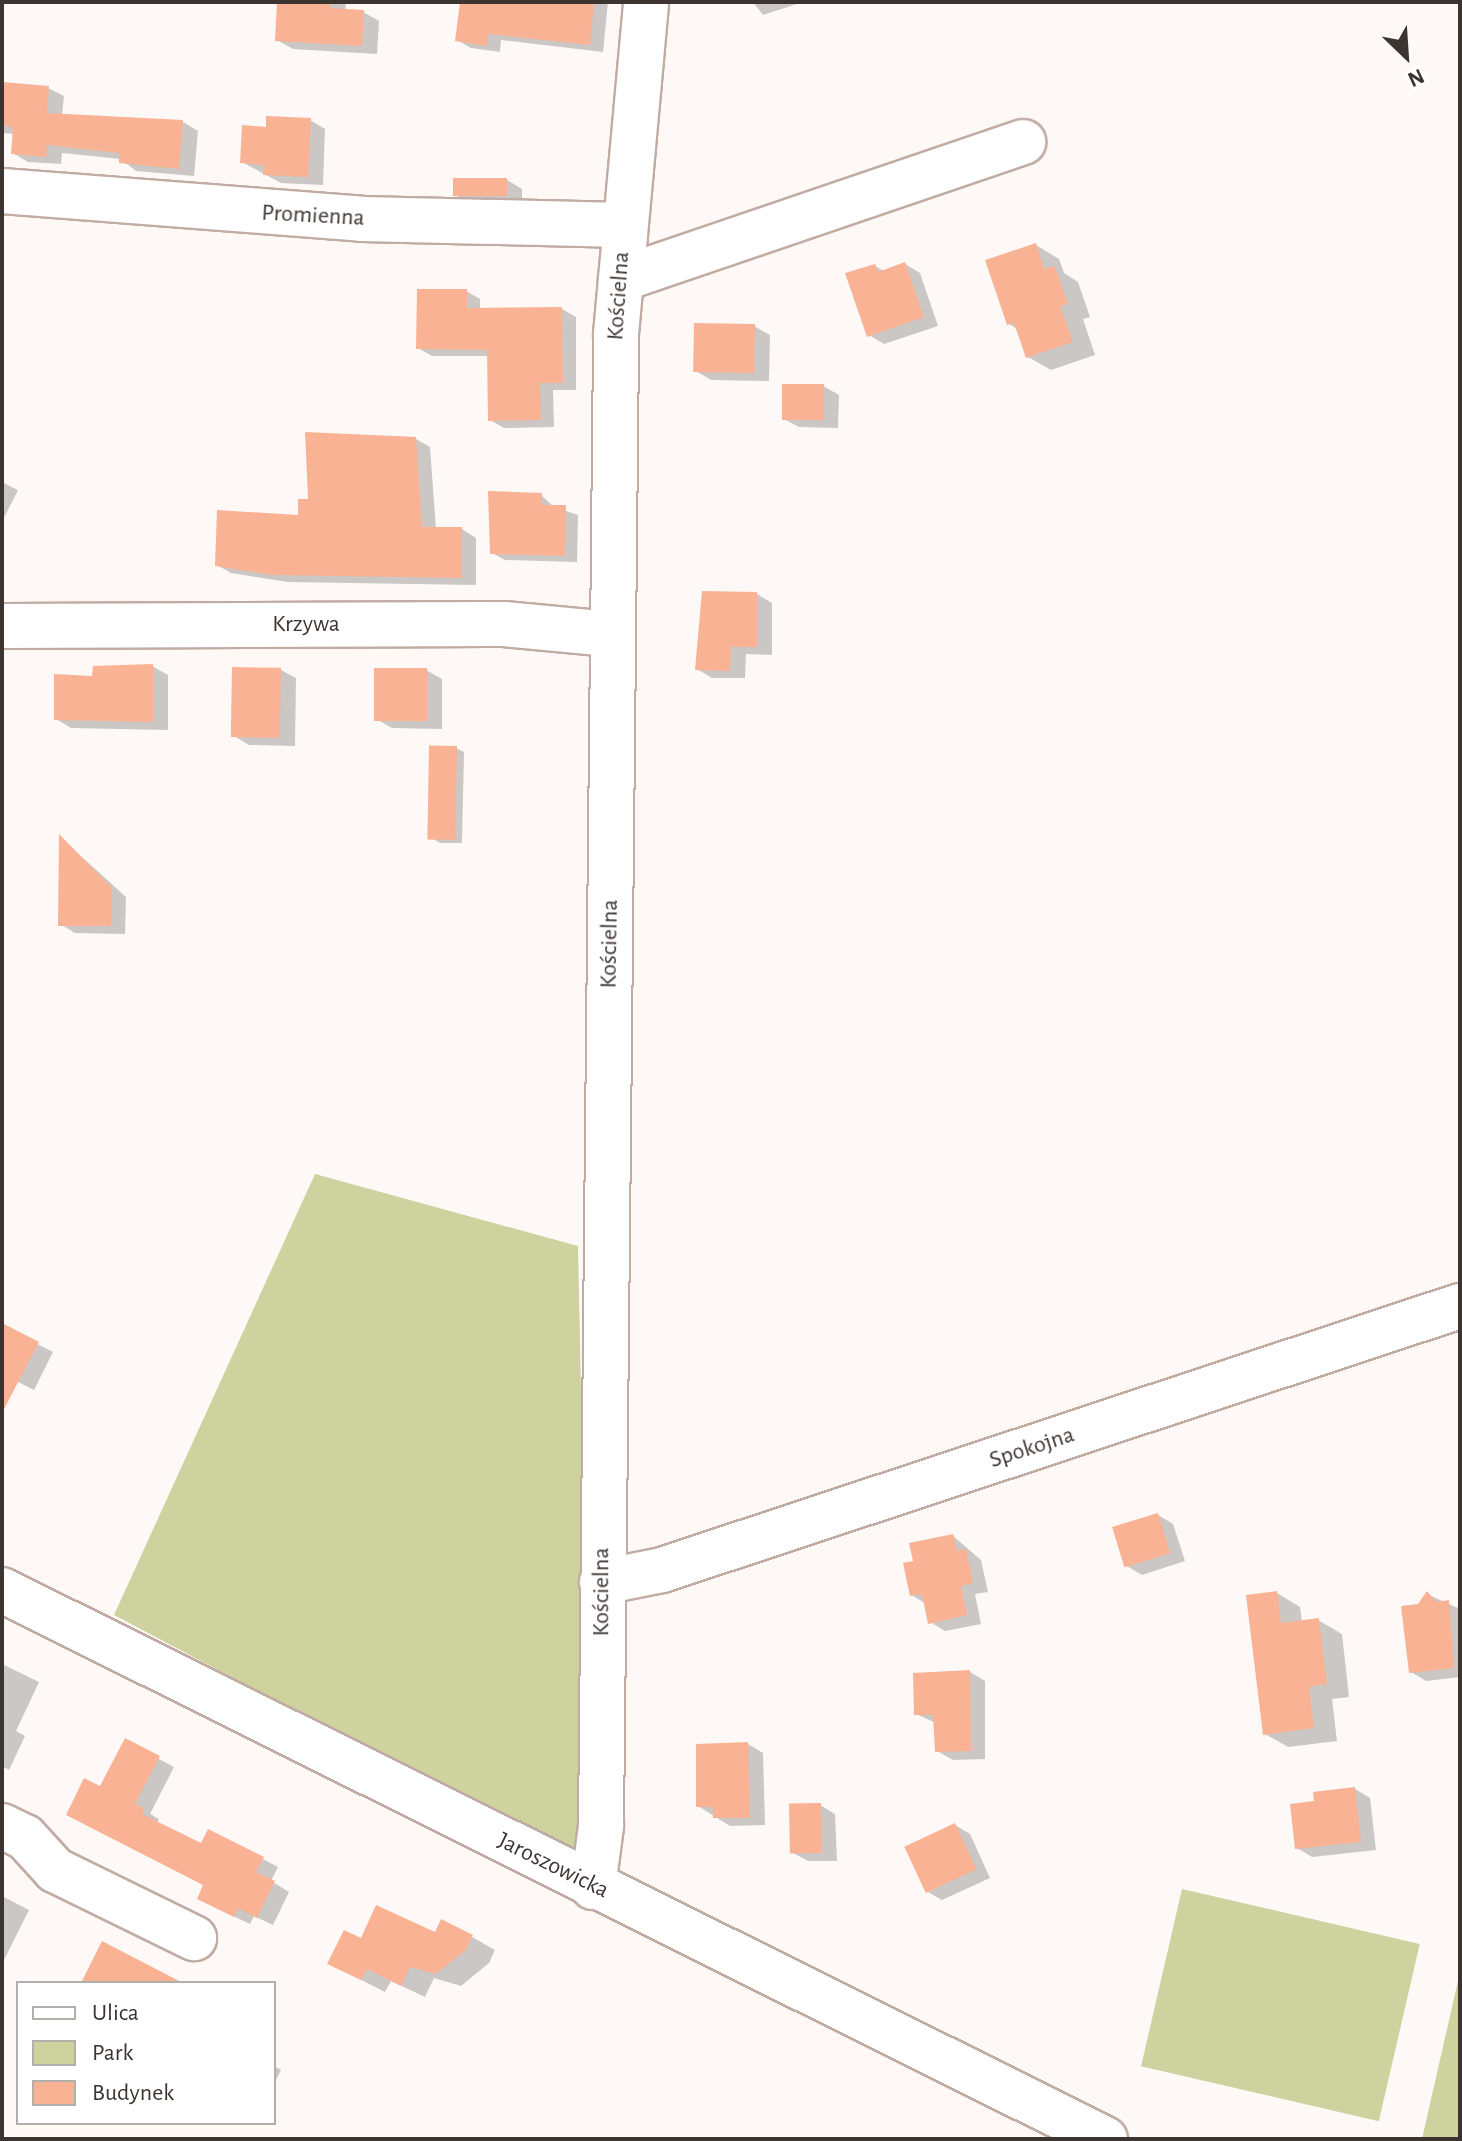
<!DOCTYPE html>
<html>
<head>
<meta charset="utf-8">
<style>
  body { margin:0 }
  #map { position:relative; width:1462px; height:2141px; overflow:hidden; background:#fef9f7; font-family:"Alegreya Sans",sans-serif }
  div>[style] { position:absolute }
  .green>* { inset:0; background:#ced29f; transform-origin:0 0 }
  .shadow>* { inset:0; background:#0003; transform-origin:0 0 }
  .building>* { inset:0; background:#f9b294; transform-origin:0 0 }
  .roads { filter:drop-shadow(2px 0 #c1aca3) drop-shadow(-2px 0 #c1aca3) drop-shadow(0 2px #c1aca3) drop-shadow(0 -2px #c1aca3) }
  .minor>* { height:44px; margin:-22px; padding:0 22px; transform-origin:22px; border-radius:22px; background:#fff }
  .tertiary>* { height:44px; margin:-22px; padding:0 22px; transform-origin:22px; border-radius:22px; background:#fff }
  span { translate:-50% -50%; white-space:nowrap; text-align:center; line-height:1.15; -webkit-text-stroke:6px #fff; paint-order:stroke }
  .street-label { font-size:24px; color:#3c3430 }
  .frame { position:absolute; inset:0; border:4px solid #3c3430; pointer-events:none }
  .legend { position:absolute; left:16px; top:1981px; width:260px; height:144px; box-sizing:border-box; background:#fff; border:2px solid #b1aeac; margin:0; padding:10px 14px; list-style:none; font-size:24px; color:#3c3430 }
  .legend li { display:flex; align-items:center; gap:16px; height:40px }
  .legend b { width:40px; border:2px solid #b1aeac }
  .north { position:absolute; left:1366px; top:16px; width:80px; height:80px; -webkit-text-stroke:6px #fff; paint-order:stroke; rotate:155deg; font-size:22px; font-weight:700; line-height:32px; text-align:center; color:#3c3430 }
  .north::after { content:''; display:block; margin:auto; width:28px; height:36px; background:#3c3430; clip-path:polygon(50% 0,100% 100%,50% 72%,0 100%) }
</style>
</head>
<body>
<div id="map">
  <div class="green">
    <i style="clip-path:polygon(315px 1174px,578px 1246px,590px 1829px,568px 1855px,114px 1615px)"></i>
    <i style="left:1182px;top:1889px;width:244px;height:182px;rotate:13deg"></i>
    <i style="clip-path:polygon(1460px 1972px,1460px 2139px,1422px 2139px)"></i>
  </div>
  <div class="shadow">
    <i style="clip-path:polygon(279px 2px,346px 2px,345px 11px,363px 12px,379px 21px,377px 54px,293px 49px,277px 40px)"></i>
    <i style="clip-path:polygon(462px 2px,608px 2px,603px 52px,501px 40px,500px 52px,471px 48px,457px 40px)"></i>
    <i style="clip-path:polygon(753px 2px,803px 2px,763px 15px)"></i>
    <i style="clip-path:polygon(2px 84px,48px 88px,64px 96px,62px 115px,183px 122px,198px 131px,194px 176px,136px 171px,121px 159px,62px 153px,61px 164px,28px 162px,13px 153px,15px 134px,2px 133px)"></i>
    <i style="clip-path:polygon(310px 120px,325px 129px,323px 185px,281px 183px,242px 162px,268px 129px)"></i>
    <i style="clip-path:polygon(507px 180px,522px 189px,522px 205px,470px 204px,455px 195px)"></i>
    <i style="clip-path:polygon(1036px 245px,1059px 259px,1064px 273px,1078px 282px,1090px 317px,1083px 319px,1095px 355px,1051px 370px,1028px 357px,1017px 329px,1008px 323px)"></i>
    <i style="clip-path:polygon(905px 264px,920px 273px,938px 326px,884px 344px,869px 335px,875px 266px,884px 271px)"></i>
    <i style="clip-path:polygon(466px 291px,480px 299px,480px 310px,562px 309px,576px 317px,576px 390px,553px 390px,554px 427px,504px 428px,490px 420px,489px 356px,432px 356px,418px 348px)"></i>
    <i style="clip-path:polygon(754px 326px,770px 335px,769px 381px,711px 380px,696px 371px)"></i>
    <i style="clip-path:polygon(823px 386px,839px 395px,838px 428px,799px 427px,784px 419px)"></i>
    <i style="clip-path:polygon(416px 439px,430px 447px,436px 529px,462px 529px,476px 538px,476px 585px,288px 582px,231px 573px,217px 565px,300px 517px,310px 501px)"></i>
    <i style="left:2px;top:482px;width:18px;height:60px;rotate:27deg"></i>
    <i style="clip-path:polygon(541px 495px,554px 507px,578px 515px,577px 562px,505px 560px,492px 553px)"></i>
    <i style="clip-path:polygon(757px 594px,772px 603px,772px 655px,746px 654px,745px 678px,712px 678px,697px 669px)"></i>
    <i style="clip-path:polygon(152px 666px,168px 675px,168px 730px,71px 728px,56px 719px,94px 678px)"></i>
    <i style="clip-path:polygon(281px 670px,296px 678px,295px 746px,249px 745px,234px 736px)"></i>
    <i style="clip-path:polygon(426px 670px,442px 679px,442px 729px,392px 728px,376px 719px)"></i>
    <i style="clip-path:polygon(456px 748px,464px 752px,462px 843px,440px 843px,433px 839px)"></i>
    <i style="clip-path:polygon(61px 838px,126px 897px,125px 934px,75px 933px,60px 924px)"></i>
    <i style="clip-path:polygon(2px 1326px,53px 1352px,34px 1390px,2px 1374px)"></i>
    <i style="clip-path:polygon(1158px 1515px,1173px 1524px,1185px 1561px,1142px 1575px,1127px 1566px)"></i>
    <i style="clip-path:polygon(953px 1536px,981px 1560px,988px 1592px,975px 1594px,981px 1624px,945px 1631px,930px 1622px,926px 1604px,912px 1595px,915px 1562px)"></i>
    <i style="clip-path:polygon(1277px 1593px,1300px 1607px,1302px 1622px,1318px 1620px,1342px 1634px,1349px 1697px,1332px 1699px,1337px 1741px,1288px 1747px,1265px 1734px)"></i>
    <i style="clip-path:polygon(1427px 1594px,1460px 1609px,1460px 1677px,1426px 1681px,1411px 1672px,1419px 1606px)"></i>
    <i style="clip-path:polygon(2px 1664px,39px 1682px,16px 1731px,25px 1736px,9px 1770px,2px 1766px)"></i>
    <i style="clip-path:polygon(970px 1672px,985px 1681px,985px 1759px,953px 1760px,937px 1751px,936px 1723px,916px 1714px)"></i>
    <i style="clip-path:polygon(126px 1741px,174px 1767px,150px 1814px,159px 1819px,157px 1823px,202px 1845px,263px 1859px,278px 1867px,271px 1881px,289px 1892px,273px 1925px,254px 1916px,250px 1924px,214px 1907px,205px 1885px,101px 1789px)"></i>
    <i style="clip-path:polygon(748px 1744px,763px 1753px,765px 1825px,730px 1826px,698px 1806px)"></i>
    <i style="clip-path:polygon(1355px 1789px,1370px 1798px,1376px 1850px,1312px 1857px,1297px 1848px)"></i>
    <i style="clip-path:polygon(820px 1805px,835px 1814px,837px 1861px,808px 1861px,793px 1853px)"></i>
    <i style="clip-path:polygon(955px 1825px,970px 1834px,990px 1878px,942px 1900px,926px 1891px)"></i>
    <i style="clip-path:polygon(2px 1896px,29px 1910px,2px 1964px)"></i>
    <i style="clip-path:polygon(436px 1935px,472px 1937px,495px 1950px,489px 1963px,461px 1986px,434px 1978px,425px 1997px,391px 1981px,385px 1992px,330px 1964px,362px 1940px)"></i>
    <i style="clip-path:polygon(274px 2066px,281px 2070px,274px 2084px)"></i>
  </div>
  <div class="building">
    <i style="clip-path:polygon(277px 2px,330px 2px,330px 8px,364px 10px,362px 46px,275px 41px)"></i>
    <i style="clip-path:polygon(460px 2px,594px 2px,590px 45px,488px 34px,487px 46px,455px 41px)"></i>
    <i style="clip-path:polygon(2px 82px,49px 86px,47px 113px,183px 120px,179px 169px,119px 163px,119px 153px,47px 145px,46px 157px,11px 154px,13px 127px,2px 126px)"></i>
    <i style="clip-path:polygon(266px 116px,311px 118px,308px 177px,263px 175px,264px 165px,240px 163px,242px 125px,266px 127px)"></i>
    <i style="left:453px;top:178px;width:54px;height:18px"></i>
    <i style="clip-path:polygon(1036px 243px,1044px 269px,1055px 266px,1068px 304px,1060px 306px,1073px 342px,1026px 358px,1014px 323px,1007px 325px,985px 260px)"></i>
    <i style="clip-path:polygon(905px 262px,924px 317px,867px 337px,845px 273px,875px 264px,878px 272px)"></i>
    <i style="clip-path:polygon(417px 289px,467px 289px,467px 308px,562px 307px,563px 383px,540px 383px,541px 420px,488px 421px,487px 350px,416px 349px)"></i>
    <i style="left:694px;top:323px;width:61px;height:49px;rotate:1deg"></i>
    <i style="left:782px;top:384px;width:42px;height:36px"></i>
    <i style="clip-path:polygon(305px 432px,416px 437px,422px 527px,462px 527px,462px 578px,271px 575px,215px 566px,217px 510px,298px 515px,298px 499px,308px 499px)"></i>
    <i style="clip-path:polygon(488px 491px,542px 493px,542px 505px,566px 505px,565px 556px,490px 554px)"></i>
    <i style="clip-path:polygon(702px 591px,757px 592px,757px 647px,731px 647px,730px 671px,695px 670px)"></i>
    <i style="clip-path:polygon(153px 664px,153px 722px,54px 720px,54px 674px,92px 676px,93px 666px)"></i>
    <i style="left:232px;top:667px;width:49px;height:70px;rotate:1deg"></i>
    <i style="left:374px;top:668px;width:53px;height:53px"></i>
    <i style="left:457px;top:746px;width:94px;height:28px;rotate:91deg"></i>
    <i style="clip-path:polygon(59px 834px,111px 887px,111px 926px,58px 926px)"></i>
    <i style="clip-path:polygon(2px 1323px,39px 1342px,2px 1413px)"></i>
    <i style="left:1158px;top:1513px;width:42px;height:48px;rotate:73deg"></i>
    <i style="clip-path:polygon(953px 1534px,957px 1551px,966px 1549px,973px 1583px,961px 1586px,967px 1615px,928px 1624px,922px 1594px,910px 1596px,903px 1563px,913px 1561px,909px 1543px)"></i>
    <i style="clip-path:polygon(1277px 1591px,1281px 1623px,1319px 1618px,1327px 1684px,1309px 1687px,1314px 1728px,1263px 1735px,1246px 1595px)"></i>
    <i style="clip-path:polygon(1427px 1591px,1436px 1602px,1449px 1600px,1454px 1668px,1409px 1673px,1401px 1606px,1418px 1604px)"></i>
    <i style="clip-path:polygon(970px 1670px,971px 1751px,935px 1752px,933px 1715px,914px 1715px,913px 1673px)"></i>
    <i style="clip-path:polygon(125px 1738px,160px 1756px,135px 1804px,145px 1809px,142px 1814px,201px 1843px,208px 1829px,264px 1857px,256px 1872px,275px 1881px,257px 1918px,238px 1908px,234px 1917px,197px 1899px,203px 1885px,66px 1815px,84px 1778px,100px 1786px)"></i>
    <i style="clip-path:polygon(748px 1742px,750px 1818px,713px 1818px,713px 1807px,696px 1807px,696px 1744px)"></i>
    <i style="clip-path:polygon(1355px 1787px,1361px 1842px,1295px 1849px,1290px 1804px,1314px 1801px,1313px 1792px)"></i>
    <i style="left:821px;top:1803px;width:50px;height:32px;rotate:89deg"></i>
    <i style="left:955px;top:1823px;width:51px;height:56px;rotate:65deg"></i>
    <i style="clip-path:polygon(376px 1905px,435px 1932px,441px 1919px,473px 1935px,466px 1950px,436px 1974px,410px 1967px,401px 1986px,367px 1969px,361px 1980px,327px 1964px,344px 1930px,361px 1938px)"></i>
    <i style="clip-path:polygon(102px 1941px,183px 1983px,81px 1983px)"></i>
  </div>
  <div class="roads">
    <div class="minor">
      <i style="left:2px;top:191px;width:361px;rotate:4.4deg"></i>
      <i style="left:362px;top:219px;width:262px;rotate:1.3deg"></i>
      <i style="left:621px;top:279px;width:425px;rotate:-18.8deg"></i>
      <i style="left:2px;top:626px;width:502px;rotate:-0.23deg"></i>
      <i style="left:504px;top:624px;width:106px;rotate:5.4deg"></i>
      <i style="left:602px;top:1582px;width:61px;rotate:-11.3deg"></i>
      <i style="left:662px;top:1570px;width:841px;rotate:-18.31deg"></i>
      <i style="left:2px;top:1826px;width:25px;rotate:26deg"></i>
      <i style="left:25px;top:1837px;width:45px;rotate:47.7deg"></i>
      <i style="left:55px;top:1870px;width:155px;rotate:26.1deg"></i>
      <i style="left:593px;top:1887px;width:62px;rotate:-82.5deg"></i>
      <i style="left:601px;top:1826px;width:1492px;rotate:-89.42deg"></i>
      <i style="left:616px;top:334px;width:333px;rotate:-84.8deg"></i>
    </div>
    <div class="tertiary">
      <i style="left:2px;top:1590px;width:1232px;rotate:26.46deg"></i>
    </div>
  </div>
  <div class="street-label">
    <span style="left:313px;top:216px;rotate:3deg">Promienna</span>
    <span style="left:619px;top:296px;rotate:-86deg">Kościelna</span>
    <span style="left:306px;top:625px">Krzywa</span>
    <span style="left:610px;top:944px;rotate:-89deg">Kościelna</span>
    <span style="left:1032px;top:1448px;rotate:-18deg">Spokojna</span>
    <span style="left:602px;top:1592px;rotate:-90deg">Kościelna</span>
    <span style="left:553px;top:1866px;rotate:26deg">Jaroszowicka</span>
  </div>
  <div class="frame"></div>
  <ul class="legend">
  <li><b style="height:10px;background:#fff"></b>Ulica</li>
  <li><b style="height:22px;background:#ced29f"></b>Park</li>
  <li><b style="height:22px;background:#f9b294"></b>Budynek</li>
  </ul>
  <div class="north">N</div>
</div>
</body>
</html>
